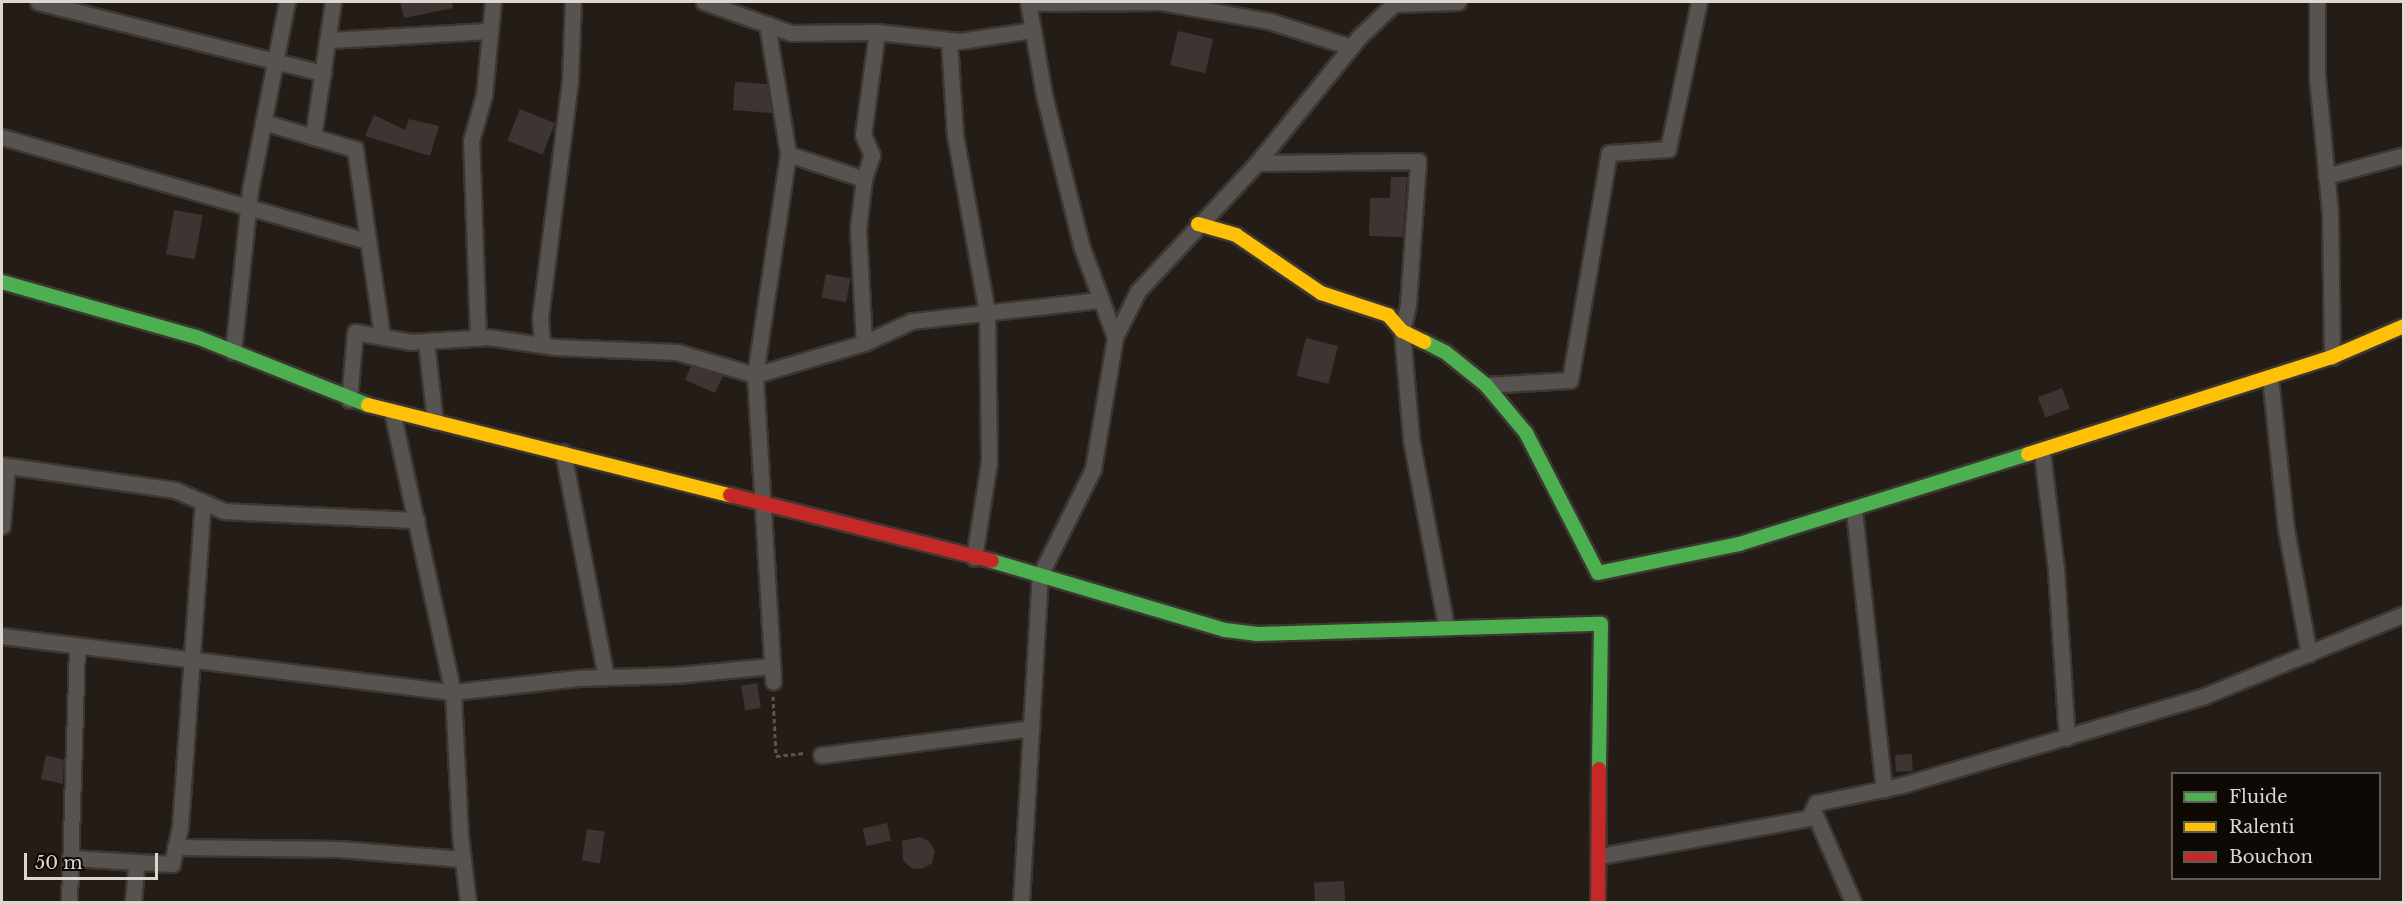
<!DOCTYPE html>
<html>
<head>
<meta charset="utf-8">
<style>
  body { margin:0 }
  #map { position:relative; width:2405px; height:904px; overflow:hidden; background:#241d17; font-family:"Libre Baskerville",serif }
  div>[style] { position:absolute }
  .building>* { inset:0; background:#3c3531; transform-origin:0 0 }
  .path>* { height:3px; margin-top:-1.5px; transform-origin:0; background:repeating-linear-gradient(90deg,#5a5552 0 4.5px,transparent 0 7.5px) }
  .roads { filter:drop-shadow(2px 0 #3d3732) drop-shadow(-2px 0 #3d3732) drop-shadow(0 2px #3d3732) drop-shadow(0 -2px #3d3732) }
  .street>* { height:15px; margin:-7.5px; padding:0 7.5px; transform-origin:7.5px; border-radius:7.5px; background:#575350 }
  .fast>* { height:14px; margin:-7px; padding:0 7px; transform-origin:7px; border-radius:7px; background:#4caf50 }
  .slow>* { height:14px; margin:-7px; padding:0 7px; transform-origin:7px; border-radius:7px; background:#ffc107 }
  .jam>* { height:14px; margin:-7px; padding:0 7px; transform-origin:7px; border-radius:7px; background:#c62828 }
  span { translate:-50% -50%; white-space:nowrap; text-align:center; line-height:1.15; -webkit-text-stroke:4.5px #0e0905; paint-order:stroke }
  .frame { position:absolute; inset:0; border:3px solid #ded6cf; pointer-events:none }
  .legend { position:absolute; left:2171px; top:772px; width:210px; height:108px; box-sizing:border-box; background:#0e0905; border:2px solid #615b56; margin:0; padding:8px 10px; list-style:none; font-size:18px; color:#ded6cf }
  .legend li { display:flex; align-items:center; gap:12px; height:30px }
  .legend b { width:30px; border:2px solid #615b56 }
  .scale { position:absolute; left:24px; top:853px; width:134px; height:27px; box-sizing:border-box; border:3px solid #ded6cf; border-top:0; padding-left:8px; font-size:18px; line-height:21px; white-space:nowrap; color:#ded6cf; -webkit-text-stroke:4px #0e0905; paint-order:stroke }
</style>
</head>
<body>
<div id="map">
  <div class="building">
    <i style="clip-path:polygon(400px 2px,452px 2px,453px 8px,404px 18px)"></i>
    <i style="left:1178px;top:31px;width:36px;height:35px;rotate:13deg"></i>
    <i style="clip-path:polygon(735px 82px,767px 84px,772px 113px,733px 110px)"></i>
    <i style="left:520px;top:109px;width:38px;height:34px;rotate:22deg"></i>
    <i style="clip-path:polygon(374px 115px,405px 130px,409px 119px,439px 126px,430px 156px,365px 136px)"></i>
    <i style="clip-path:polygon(1391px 177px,1407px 177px,1403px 237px,1369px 236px,1370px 198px,1390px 198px)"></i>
    <i style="left:174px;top:210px;width:29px;height:45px;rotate:10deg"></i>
    <i style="left:826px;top:274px;width:25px;height:24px;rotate:11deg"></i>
    <i style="left:1306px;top:338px;width:33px;height:39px;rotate:14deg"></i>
    <i style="clip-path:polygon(691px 366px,723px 376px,715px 393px,685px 380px)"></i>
    <i style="left:2062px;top:388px;width:22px;height:26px;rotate:69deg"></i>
    <i style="left:757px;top:683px;width:25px;height:16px;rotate:81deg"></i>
    <i style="left:1912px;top:754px;width:17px;height:17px;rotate:87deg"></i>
    <i style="clip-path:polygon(46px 755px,64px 760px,63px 784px,41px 779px)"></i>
    <i style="left:887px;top:823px;width:18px;height:25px;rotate:77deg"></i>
    <i style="left:587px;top:829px;width:18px;height:32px;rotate:9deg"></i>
    <i style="clip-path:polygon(920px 837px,930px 842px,935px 852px,932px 863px,922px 869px,911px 868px,903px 860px,902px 841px)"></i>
    <i style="left:1344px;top:881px;width:22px;height:30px;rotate:87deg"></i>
  </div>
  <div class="path">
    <i style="left:773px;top:696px;width:60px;rotate:87.1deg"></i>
    <i style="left:776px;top:756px;width:29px;rotate:-6deg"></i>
  </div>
  <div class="roads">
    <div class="street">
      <i style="left:38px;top:2px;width:294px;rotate:14deg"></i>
      <i style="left:704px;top:2px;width:92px;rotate:19.6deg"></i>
      <i style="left:791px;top:33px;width:86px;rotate:-0.7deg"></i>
      <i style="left:877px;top:32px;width:83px;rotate:6.2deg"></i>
      <i style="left:960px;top:41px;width:74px;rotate:-8.6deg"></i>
      <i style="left:1028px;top:2px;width:94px;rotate:80.2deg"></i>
      <i style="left:1044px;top:95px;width:158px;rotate:76.1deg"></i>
      <i style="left:1082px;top:248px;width:95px;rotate:69.7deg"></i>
      <i style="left:2317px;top:2px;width:75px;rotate:90deg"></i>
      <i style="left:2317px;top:77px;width:137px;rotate:84.5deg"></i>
      <i style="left:2330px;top:213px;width:144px;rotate:89.2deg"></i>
      <i style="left:1028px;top:3px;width:133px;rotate:-0.4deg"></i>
      <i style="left:1161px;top:2px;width:110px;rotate:10deg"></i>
      <i style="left:1269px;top:21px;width:86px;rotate:17.6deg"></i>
      <i style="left:1394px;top:4px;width:64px;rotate:-1.8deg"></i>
      <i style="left:767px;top:24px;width:132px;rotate:80.8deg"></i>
      <i style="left:788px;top:154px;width:223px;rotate:98.5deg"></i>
      <i style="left:755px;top:375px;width:307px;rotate:86.6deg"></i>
      <i style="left:328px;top:40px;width:161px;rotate:-3.2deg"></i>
      <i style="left:949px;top:40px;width:95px;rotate:86.4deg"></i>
      <i style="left:955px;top:135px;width:181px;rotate:79.8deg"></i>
      <i style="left:987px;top:313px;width:149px;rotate:89.2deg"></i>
      <i style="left:989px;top:462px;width:97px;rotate:98.9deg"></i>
      <i style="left:263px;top:122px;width:96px;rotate:16.4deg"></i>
      <i style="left:355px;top:149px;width:189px;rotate:81.8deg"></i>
      <i style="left:2px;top:137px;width:380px;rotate:15.9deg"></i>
      <i style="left:313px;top:137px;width:136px;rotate:-81.6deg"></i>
      <i style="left:788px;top:154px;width:80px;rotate:18.2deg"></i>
      <i style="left:1257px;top:163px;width:161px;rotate:-0.7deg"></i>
      <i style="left:1418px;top:161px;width:144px;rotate:94deg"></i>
      <i style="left:1408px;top:305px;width:27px;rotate:103deg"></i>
      <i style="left:1402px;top:331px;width:108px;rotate:85.2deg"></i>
      <i style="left:1411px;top:439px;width:190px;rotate:79.4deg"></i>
      <i style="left:2326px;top:176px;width:81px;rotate:-15.1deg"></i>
      <i style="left:478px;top:338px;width:197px;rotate:-92deg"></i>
      <i style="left:471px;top:141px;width:48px;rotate:-74.2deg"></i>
      <i style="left:484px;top:95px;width:93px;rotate:-84.5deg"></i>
      <i style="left:426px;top:341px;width:81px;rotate:83.7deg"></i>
      <i style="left:864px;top:343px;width:114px;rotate:-93deg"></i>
      <i style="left:858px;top:229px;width:50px;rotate:-83.2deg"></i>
      <i style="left:864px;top:179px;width:25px;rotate:-72deg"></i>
      <i style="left:872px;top:155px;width:22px;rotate:-114deg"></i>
      <i style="left:863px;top:135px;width:104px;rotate:-82.3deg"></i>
      <i style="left:542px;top:345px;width:27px;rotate:-94deg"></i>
      <i style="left:540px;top:318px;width:241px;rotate:-82.8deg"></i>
      <i style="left:570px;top:79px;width:77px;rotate:-87.8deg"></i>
      <i style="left:233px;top:352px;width:163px;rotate:-84deg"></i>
      <i style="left:250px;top:190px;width:192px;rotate:-78.9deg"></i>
      <i style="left:2270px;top:377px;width:153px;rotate:84deg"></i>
      <i style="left:2286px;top:529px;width:127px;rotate:79.6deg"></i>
      <i style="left:1486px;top:385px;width:84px;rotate:-3.4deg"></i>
      <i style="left:1570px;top:380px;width:230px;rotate:-80.3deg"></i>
      <i style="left:1609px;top:153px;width:59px;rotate:-3.9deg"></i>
      <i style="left:1668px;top:149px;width:150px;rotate:-78.1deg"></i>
      <i style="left:349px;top:400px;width:68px;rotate:-85deg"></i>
      <i style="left:355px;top:332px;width:57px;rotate:10.1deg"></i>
      <i style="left:411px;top:342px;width:77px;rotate:-3.7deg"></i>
      <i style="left:488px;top:337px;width:68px;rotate:8.5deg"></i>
      <i style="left:555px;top:347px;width:122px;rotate:2.3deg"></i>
      <i style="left:677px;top:352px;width:81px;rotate:16.4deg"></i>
      <i style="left:755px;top:375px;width:114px;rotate:-16.4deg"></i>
      <i style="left:864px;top:343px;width:53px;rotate:-24.6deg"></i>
      <i style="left:912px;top:321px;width:188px;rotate:-6.4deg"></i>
      <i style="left:392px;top:411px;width:288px;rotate:77.8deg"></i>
      <i style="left:453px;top:692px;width:143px;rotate:87.2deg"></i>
      <i style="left:460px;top:835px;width:67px;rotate:83.2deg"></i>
      <i style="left:563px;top:452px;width:229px;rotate:79.2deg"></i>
      <i style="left:2042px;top:452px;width:119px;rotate:83.2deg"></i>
      <i style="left:2056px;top:570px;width:168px;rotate:86.3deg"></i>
      <i style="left:2px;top:465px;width:175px;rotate:8.2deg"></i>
      <i style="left:175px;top:490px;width:53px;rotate:23.2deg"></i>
      <i style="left:224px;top:511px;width:193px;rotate:2.7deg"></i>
      <i style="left:1854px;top:510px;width:281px;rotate:83.9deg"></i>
      <i style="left:2px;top:526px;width:60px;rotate:-85.2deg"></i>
      <i style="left:2px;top:636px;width:454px;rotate:7.1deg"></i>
      <i style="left:453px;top:692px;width:126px;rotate:-6.4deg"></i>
      <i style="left:578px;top:678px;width:98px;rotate:-1.8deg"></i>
      <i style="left:676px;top:675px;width:96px;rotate:-5.4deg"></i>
      <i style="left:821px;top:755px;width:212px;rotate:-7.3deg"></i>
      <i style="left:1813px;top:810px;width:100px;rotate:66.5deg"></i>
      <i style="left:175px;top:847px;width:164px;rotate:0.7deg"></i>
      <i style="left:339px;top:849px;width:124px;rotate:4.6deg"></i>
      <i style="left:1600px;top:856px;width:212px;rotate:-10.3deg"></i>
      <i style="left:1809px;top:818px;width:17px;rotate:-65deg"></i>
      <i style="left:1816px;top:803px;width:88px;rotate:-11.8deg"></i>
      <i style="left:1902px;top:785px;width:315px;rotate:-16.4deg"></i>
      <i style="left:2204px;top:696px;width:216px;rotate:-22.3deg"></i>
      <i style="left:71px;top:858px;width:101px;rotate:3.4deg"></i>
      <i style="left:172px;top:864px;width:38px;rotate:-78deg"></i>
      <i style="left:180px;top:827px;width:326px;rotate:-86deg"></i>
      <i style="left:69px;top:902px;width:254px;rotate:-88.2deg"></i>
      <i style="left:133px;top:902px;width:38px;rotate:-85deg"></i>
      <i style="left:1021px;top:902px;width:328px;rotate:-86.7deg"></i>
      <i style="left:1040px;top:575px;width:119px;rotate:-63.4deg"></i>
      <i style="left:1093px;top:469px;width:134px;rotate:-80.5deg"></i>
      <i style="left:1115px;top:337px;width:51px;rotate:-63.4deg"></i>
      <i style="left:1138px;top:291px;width:175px;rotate:-47.1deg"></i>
      <i style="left:1257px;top:163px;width:164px;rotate:-51deg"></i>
      <i style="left:1360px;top:36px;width:50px;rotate:-43.4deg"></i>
    </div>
    <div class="fast">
      <i style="left:2px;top:282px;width:203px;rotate:15.8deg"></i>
      <i style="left:197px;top:337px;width:184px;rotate:21.7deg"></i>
      <i style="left:1425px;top:342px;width:22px;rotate:27deg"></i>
      <i style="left:1445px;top:352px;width:53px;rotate:38.8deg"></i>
      <i style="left:1486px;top:385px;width:62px;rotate:50.2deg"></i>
      <i style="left:1526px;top:433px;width:157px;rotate:62.8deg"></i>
      <i style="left:1598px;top:573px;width:144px;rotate:-11.6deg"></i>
      <i style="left:1739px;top:544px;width:303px;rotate:-17.3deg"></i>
      <i style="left:992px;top:561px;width:243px;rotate:16.5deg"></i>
      <i style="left:1225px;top:630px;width:31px;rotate:7deg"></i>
      <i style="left:1256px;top:634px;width:345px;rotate:-1.7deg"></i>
      <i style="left:1601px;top:624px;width:145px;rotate:90.8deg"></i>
    </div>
    <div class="slow">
      <i style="left:1198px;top:224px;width:40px;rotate:16deg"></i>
      <i style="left:1236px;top:235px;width:103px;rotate:34.3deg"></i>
      <i style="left:1321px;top:293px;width:71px;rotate:18.2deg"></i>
      <i style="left:1388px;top:315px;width:21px;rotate:49deg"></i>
      <i style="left:1402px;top:331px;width:25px;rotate:26deg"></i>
      <i style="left:368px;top:405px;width:373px;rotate:14deg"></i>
      <i style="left:2028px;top:454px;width:319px;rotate:-17.7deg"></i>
      <i style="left:2332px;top:357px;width:78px;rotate:-23.3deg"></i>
    </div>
    <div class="jam">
      <i style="left:730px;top:495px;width:270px;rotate:14.1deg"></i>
      <i style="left:1598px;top:902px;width:133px;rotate:-89.6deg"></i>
    </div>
  </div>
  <div class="frame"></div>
  <ul class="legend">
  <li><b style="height:8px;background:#4caf50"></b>Fluide</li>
  <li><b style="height:8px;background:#ffc107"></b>Ralenti</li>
  <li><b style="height:8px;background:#c62828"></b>Bouchon</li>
  </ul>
  <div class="scale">50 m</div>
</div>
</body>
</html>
